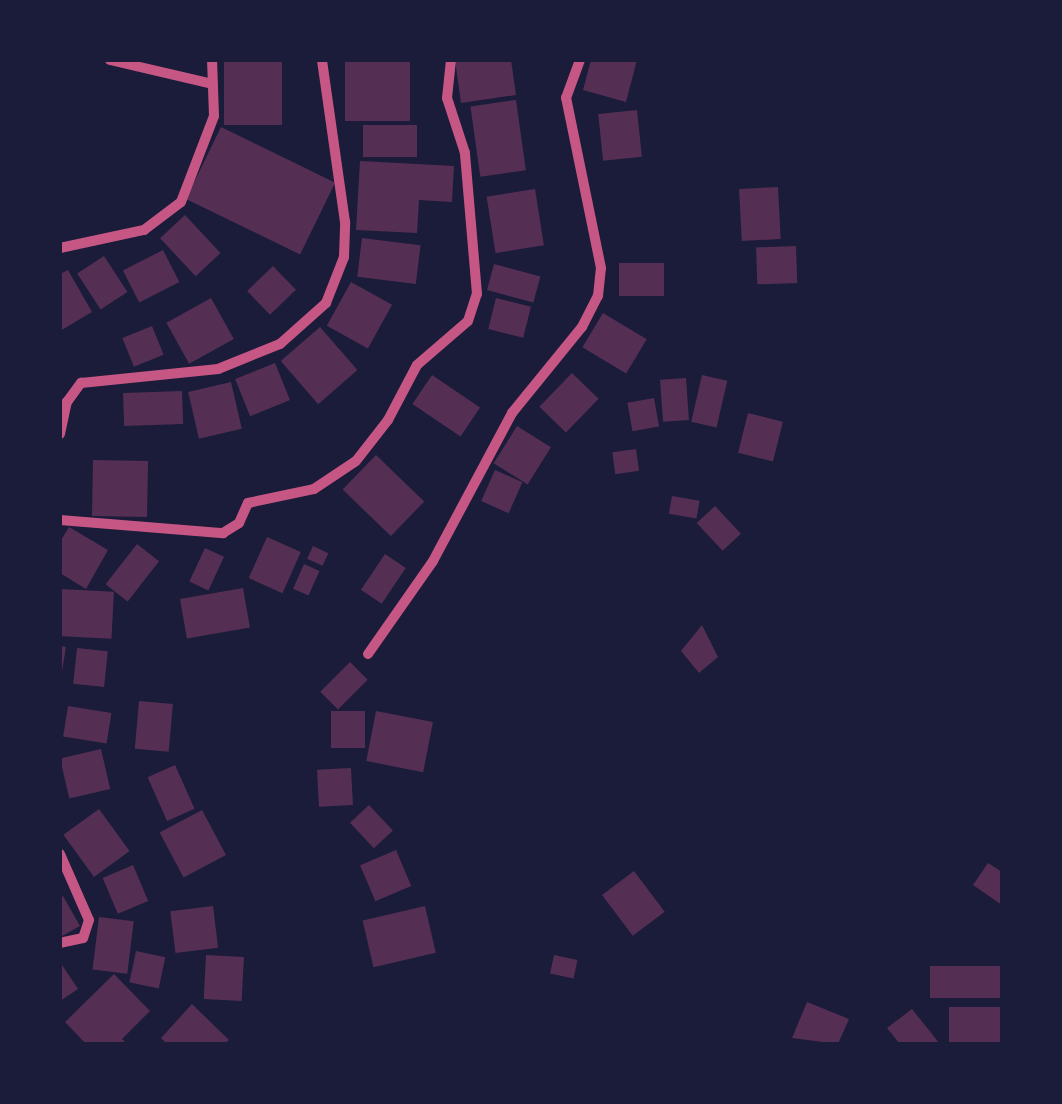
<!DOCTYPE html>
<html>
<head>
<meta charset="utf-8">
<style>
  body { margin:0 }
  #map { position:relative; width:1062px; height:1104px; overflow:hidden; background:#1b1b3a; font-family:Quicksand,sans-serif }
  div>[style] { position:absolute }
  .building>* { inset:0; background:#542f53; transform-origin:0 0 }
  .minor>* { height:10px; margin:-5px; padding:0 5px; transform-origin:5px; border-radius:5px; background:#c65784 }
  span { translate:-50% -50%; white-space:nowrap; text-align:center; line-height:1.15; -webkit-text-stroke:10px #1b1b3a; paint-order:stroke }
  .frame { position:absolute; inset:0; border:62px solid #1b1b3a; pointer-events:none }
</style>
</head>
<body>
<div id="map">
  <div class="building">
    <i style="left:224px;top:60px;width:58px;height:65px"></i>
    <i style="left:345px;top:60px;width:65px;height:61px"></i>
    <i style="clip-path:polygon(455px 60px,511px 60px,516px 95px,461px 103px)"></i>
    <i style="clip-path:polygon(591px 60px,637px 60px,626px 102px,583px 90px)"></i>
    <i style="left:516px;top:100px;width:71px;height:46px;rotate:82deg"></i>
    <i style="left:637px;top:110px;width:47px;height:39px;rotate:84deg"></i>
    <i style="left:417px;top:125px;width:32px;height:54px;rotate:90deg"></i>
    <i style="left:221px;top:127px;width:127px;height:80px;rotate:26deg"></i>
    <i style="clip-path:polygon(360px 161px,454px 166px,452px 202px,419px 200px,417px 233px,356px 230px)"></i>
    <i style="left:778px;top:187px;width:52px;height:39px;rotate:87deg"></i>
    <i style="left:535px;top:189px;width:57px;height:49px;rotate:81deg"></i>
    <i style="left:185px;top:215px;width:52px;height:34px;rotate:47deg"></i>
    <i style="left:362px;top:238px;width:59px;height:39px;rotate:7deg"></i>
    <i style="left:796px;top:246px;width:37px;height:40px;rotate:88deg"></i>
    <i style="left:163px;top:250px;width:36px;height:45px;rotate:63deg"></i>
    <i style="left:104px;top:256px;width:43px;height:32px;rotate:57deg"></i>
    <i style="left:664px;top:263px;width:33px;height:45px;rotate:90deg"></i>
    <i style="left:494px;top:264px;width:48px;height:27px;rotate:15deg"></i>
    <i style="left:273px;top:266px;width:33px;height:36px;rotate:46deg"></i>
    <i style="clip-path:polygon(68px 270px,92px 312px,60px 331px,60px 274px)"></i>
    <i style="left:351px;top:282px;width:47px;height:50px;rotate:29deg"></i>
    <i style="left:211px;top:298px;width:47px;height:51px;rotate:61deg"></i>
    <i style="left:496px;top:298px;width:36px;height:32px;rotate:14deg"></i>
    <i style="left:603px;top:313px;width:51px;height:40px;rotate:31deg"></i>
    <i style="left:152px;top:326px;width:31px;height:32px;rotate:68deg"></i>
    <i style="left:320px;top:327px;width:57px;height:52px;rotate:49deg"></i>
    <i style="left:275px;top:363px;width:40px;height:43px;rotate:68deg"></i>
    <i style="left:572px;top:373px;width:37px;height:47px;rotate:44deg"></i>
    <i style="left:432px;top:375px;width:58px;height:35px;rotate:34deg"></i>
    <i style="left:702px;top:375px;width:26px;height:48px;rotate:13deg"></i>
    <i style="left:686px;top:378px;width:42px;height:26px;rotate:86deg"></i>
    <i style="left:231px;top:382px;width:48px;height:44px;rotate:77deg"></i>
    <i style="left:182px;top:391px;width:33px;height:59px;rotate:88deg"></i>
    <i style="left:654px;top:398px;width:29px;height:27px;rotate:80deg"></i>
    <i style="left:748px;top:413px;width:36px;height:41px;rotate:14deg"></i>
    <i style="left:517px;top:426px;width:40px;height:44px;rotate:32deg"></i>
    <i style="left:636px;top:449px;width:22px;height:24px;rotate:82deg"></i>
    <i style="left:376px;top:455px;width:67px;height:48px;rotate:44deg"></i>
    <i style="left:93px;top:460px;width:55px;height:56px;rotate:1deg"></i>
    <i style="left:495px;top:470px;width:30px;height:34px;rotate:24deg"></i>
    <i style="left:672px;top:496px;width:28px;height:18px;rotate:10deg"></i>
    <i style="left:715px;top:506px;width:38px;height:25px;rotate:47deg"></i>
    <i style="clip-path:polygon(69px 527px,108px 550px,86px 589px,60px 573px,60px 542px)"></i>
    <i style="left:267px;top:537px;width:37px;height:45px;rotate:24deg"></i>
    <i style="left:137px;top:544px;width:28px;height:51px;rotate:38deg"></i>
    <i style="left:313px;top:546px;width:17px;height:14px;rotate:25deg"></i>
    <i style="left:205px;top:548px;width:21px;height:37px;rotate:25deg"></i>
    <i style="left:385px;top:554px;width:25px;height:43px;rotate:34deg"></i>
    <i style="left:304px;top:564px;width:17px;height:27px;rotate:24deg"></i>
    <i style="left:243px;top:588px;width:40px;height:64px;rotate:80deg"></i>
    <i style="left:60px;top:589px;width:54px;height:47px;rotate:3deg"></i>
    <i style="clip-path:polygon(702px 625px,718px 657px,699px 673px,681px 651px)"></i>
    <i style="left:60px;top:646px;width:6px;height:27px;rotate:9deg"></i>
    <i style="left:77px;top:648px;width:31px;height:36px;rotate:6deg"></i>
    <i style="left:350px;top:662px;width:25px;height:42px;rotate:45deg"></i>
    <i style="left:139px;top:701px;width:34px;height:48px;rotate:5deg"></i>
    <i style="left:68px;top:706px;width:44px;height:31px;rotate:9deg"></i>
    <i style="left:331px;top:711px;width:34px;height:37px"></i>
    <i style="left:376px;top:711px;width:58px;height:51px;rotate:11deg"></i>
    <i style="left:101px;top:749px;width:41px;height:42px;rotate:77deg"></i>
    <i style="left:175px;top:765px;width:48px;height:30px;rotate:66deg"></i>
    <i style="left:351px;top:768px;width:37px;height:34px;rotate:87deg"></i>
    <i style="left:369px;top:805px;width:35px;height:26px;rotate:47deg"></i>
    <i style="left:99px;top:809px;width:52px;height:44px;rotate:54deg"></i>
    <i style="left:202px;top:810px;width:51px;height:48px;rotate:62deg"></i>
    <i style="left:396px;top:850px;width:39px;height:39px;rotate:67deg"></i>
    <i style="clip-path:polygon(988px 863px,1002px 872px,1002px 905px,973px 885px)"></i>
    <i style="left:133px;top:865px;width:39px;height:33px;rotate:67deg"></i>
    <i style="left:634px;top:871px;width:51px;height:40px;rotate:53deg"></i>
    <i style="clip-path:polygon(63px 896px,80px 926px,62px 936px,60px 898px)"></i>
    <i style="left:213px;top:906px;width:42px;height:43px;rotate:83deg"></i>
    <i style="left:425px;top:906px;width:48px;height:64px;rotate:77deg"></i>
    <i style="left:99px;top:917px;width:35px;height:53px;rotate:7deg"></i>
    <i style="left:136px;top:951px;width:30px;height:32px;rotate:12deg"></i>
    <i style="left:206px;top:955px;width:38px;height:44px;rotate:3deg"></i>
    <i style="left:554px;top:955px;width:24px;height:19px;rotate:12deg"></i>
    <i style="clip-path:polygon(60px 962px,78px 989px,60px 1001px)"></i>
    <i style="left:930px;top:966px;width:72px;height:32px"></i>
    <i style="clip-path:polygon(114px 974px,150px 1011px,122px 1039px,127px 1044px,86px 1044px,65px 1022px)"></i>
    <i style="clip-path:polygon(807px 1002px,849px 1019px,838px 1044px,792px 1038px)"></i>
    <i style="clip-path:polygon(192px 1004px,229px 1040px,224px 1044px,167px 1044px,161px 1038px)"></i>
    <i style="left:1002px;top:1007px;width:35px;height:53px;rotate:90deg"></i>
    <i style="clip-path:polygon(912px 1009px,940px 1044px,900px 1044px,887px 1028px)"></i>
  </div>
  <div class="minor">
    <i style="left:110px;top:60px;width:105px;rotate:13.2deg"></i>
    <i style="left:60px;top:248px;width:86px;rotate:-12.1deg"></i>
    <i style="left:144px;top:230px;width:46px;rotate:-37.1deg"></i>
    <i style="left:181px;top:202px;width:92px;rotate:-69deg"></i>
    <i style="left:214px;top:116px;width:56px;rotate:-92deg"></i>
    <i style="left:60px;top:434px;width:33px;rotate:-78deg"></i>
    <i style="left:67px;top:402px;width:24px;rotate:-54deg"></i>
    <i style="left:81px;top:383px;width:138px;rotate:-5.8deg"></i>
    <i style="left:218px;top:369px;width:67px;rotate:-22deg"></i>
    <i style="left:280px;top:344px;width:62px;rotate:-41.7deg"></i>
    <i style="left:326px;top:303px;width:49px;rotate:-68.6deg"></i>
    <i style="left:344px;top:257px;width:35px;rotate:-88deg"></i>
    <i style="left:345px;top:222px;width:164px;rotate:-98.1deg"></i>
    <i style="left:60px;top:520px;width:164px;rotate:4.6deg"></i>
    <i style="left:223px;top:533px;width:19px;rotate:-32deg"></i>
    <i style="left:239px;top:523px;width:22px;rotate:-66deg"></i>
    <i style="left:248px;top:503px;width:67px;rotate:-12deg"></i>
    <i style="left:314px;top:489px;width:50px;rotate:-33.7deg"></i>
    <i style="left:356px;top:461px;width:52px;rotate:-52deg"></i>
    <i style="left:388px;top:420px;width:62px;rotate:-62.2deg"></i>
    <i style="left:417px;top:365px;width:67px;rotate:-40.8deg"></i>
    <i style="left:468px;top:321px;width:28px;rotate:-72deg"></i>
    <i style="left:477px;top:294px;width:142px;rotate:-94.9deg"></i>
    <i style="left:465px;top:153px;width:58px;rotate:-108.1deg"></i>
    <i style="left:447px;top:98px;width:38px;rotate:-84deg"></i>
    <i style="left:368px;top:654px;width:113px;rotate:-55deg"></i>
    <i style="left:433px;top:561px;width:168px;rotate:-61.9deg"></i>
    <i style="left:512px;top:413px;width:111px;rotate:-50.9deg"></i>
    <i style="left:582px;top:327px;width:35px;rotate:-63deg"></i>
    <i style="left:598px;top:296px;width:28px;rotate:-84deg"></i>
    <i style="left:601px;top:268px;width:174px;rotate:-101.6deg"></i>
    <i style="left:566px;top:98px;width:40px;rotate:-69.8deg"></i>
    <i style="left:60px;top:854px;width:72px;rotate:66.3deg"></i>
    <i style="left:89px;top:920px;width:19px;rotate:108deg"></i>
    <i style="left:83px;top:938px;width:24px;rotate:168deg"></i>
  </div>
  <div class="frame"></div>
</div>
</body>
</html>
